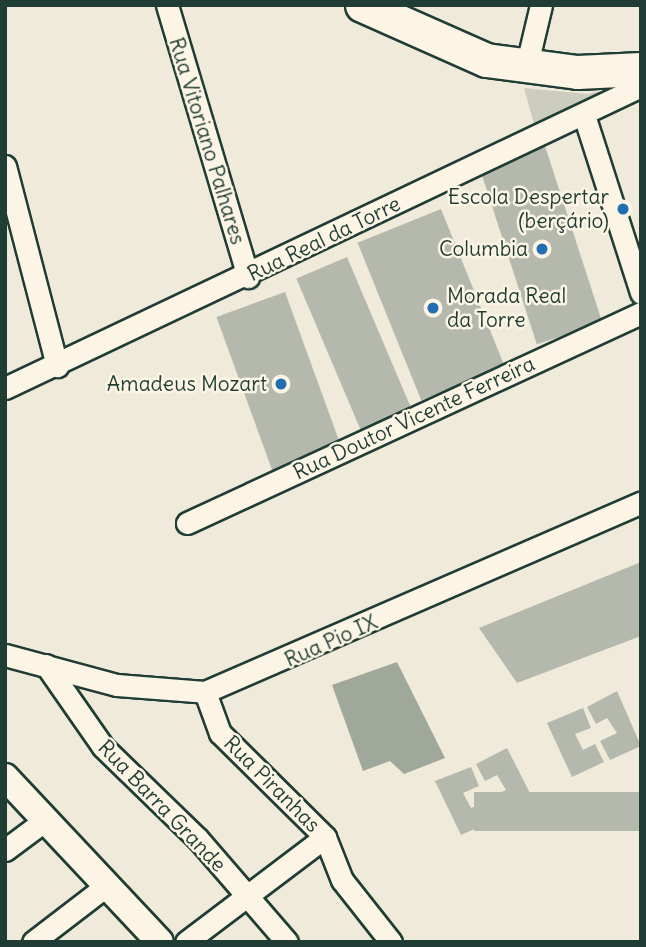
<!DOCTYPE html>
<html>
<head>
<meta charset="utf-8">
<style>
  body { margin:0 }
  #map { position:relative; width:646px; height:947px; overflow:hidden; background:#efeada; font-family:Delius,sans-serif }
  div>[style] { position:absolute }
  .green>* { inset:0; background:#cccdbf }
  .water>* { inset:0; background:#9fa89a }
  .building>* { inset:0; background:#b5b9ad; transform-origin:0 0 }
  .roads { filter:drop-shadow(2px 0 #1f3d34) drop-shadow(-2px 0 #1f3d34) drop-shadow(0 2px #1f3d34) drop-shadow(0 -2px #1f3d34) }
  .minor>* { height:21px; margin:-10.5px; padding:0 10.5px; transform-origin:10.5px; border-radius:10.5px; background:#fcf5e5 }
  .tertiary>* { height:26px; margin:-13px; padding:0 13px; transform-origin:13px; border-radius:13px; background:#fcf5e5 }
  .primary>* { height:33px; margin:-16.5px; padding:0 16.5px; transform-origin:16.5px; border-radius:16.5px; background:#fcf5e5 }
  .dots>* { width:19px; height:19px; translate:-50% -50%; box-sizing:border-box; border:4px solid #fcf5e5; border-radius:50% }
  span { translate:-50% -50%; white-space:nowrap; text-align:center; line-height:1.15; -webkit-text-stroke:5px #fcf5e5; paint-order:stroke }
  .street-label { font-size:21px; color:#1f3d34 }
  .poi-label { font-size:21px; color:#1f3d34 }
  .right { translate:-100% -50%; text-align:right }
  .left { translate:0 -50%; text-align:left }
  .frame { position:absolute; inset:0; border:7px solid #1f3d34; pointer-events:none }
</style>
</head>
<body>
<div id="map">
  <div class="green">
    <i style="clip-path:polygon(633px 84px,536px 131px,524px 88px,588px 94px)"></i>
  </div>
  <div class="water">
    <i style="clip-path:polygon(397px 662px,445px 758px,404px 774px,390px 761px,363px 771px,332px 685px)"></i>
  </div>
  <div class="building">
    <i style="left:545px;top:146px;width:186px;height:69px;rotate:72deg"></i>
    <i style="left:441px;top:209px;width:170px;height:90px;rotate:68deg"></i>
    <i style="left:347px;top:257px;width:168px;height:55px;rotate:67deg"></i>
    <i style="left:285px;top:292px;width:163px;height:73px;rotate:70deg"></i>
    <i style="clip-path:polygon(641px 562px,641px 636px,517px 683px,479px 628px)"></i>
    <i style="clip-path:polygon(617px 691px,641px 746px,610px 760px,600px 741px,617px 733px,607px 718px,596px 724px,587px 707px)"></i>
    <i style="clip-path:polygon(583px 708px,591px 728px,575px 734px,583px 750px,595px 744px,604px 762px,572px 777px,547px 723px)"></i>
    <i style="clip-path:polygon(507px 748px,534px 801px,499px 817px,490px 797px,506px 790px,497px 775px,485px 781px,476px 764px)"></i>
    <i style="clip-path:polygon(471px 767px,479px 786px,463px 793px,471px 808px,483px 803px,492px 821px,461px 835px,435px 781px)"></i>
    <i style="left:641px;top:792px;width:39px;height:167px;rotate:90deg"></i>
  </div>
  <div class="roads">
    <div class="minor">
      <i style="left:167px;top:5px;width:284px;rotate:73.4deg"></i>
      <i style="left:526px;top:68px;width:65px;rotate:-76.6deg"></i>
      <i style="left:584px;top:115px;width:187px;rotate:72.2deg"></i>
      <i style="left:5px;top:166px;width:207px;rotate:75.4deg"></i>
      <i style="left:5px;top:388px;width:704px;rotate:-25.4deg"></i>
      <i style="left:187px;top:523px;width:500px;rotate:-24.82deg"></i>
      <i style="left:5px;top:655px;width:116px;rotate:15deg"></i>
      <i style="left:117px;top:685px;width:88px;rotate:4.5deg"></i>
      <i style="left:205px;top:692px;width:476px;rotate:-23.5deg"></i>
      <i style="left:46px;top:665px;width:100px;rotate:55.2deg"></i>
      <i style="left:103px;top:747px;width:132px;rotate:44.1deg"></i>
      <i style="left:198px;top:839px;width:136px;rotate:49.2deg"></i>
      <i style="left:205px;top:692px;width:44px;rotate:69.9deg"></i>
      <i style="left:220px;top:733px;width:148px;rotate:44.7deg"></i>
      <i style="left:325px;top:837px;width:46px;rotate:68.4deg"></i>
      <i style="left:342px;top:880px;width:79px;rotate:51.7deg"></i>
      <i style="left:5px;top:850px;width:49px;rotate:-36.6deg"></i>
      <i style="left:33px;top:942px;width:92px;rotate:-37.5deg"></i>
      <i style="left:186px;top:942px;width:174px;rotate:-37.1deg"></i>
    </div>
    <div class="tertiary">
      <i style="left:5px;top:777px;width:226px;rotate:46.8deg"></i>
    </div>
    <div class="primary">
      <i style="left:362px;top:5px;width:136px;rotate:23.9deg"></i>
      <i style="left:486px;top:60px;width:92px;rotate:7.5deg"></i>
      <i style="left:577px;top:72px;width:64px;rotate:-2.7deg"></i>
    </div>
  </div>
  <div class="dots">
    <i style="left:623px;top:209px;background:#1f6fb2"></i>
    <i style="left:542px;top:249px;background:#1f6fb2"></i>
    <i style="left:433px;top:308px;background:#1f6fb2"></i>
    <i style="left:281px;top:384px;background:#1f6fb2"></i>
  </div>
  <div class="street-label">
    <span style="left:207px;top:141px;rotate:73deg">Rua Vitoriano Palhares</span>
    <span style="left:324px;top:239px;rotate:-26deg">Rua Real da Torre</span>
    <span style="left:414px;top:418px;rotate:-25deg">Rua Doutor Vicente Ferreira</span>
    <span style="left:331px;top:641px;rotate:-24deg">Rua Pio IX</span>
    <span style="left:272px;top:784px;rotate:45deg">Rua Piranhas</span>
    <span style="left:162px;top:806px;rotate:46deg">Rua Barra Grande</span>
  </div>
  <div class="poi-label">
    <span class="right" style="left:609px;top:209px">Escola Despertar<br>(berçário)</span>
    <span class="right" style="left:528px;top:249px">Columbia</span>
    <span class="left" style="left:447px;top:308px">Morada Real<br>da Torre</span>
    <span class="right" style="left:267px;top:384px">Amadeus Mozart</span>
  </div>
  <div class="frame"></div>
</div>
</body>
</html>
